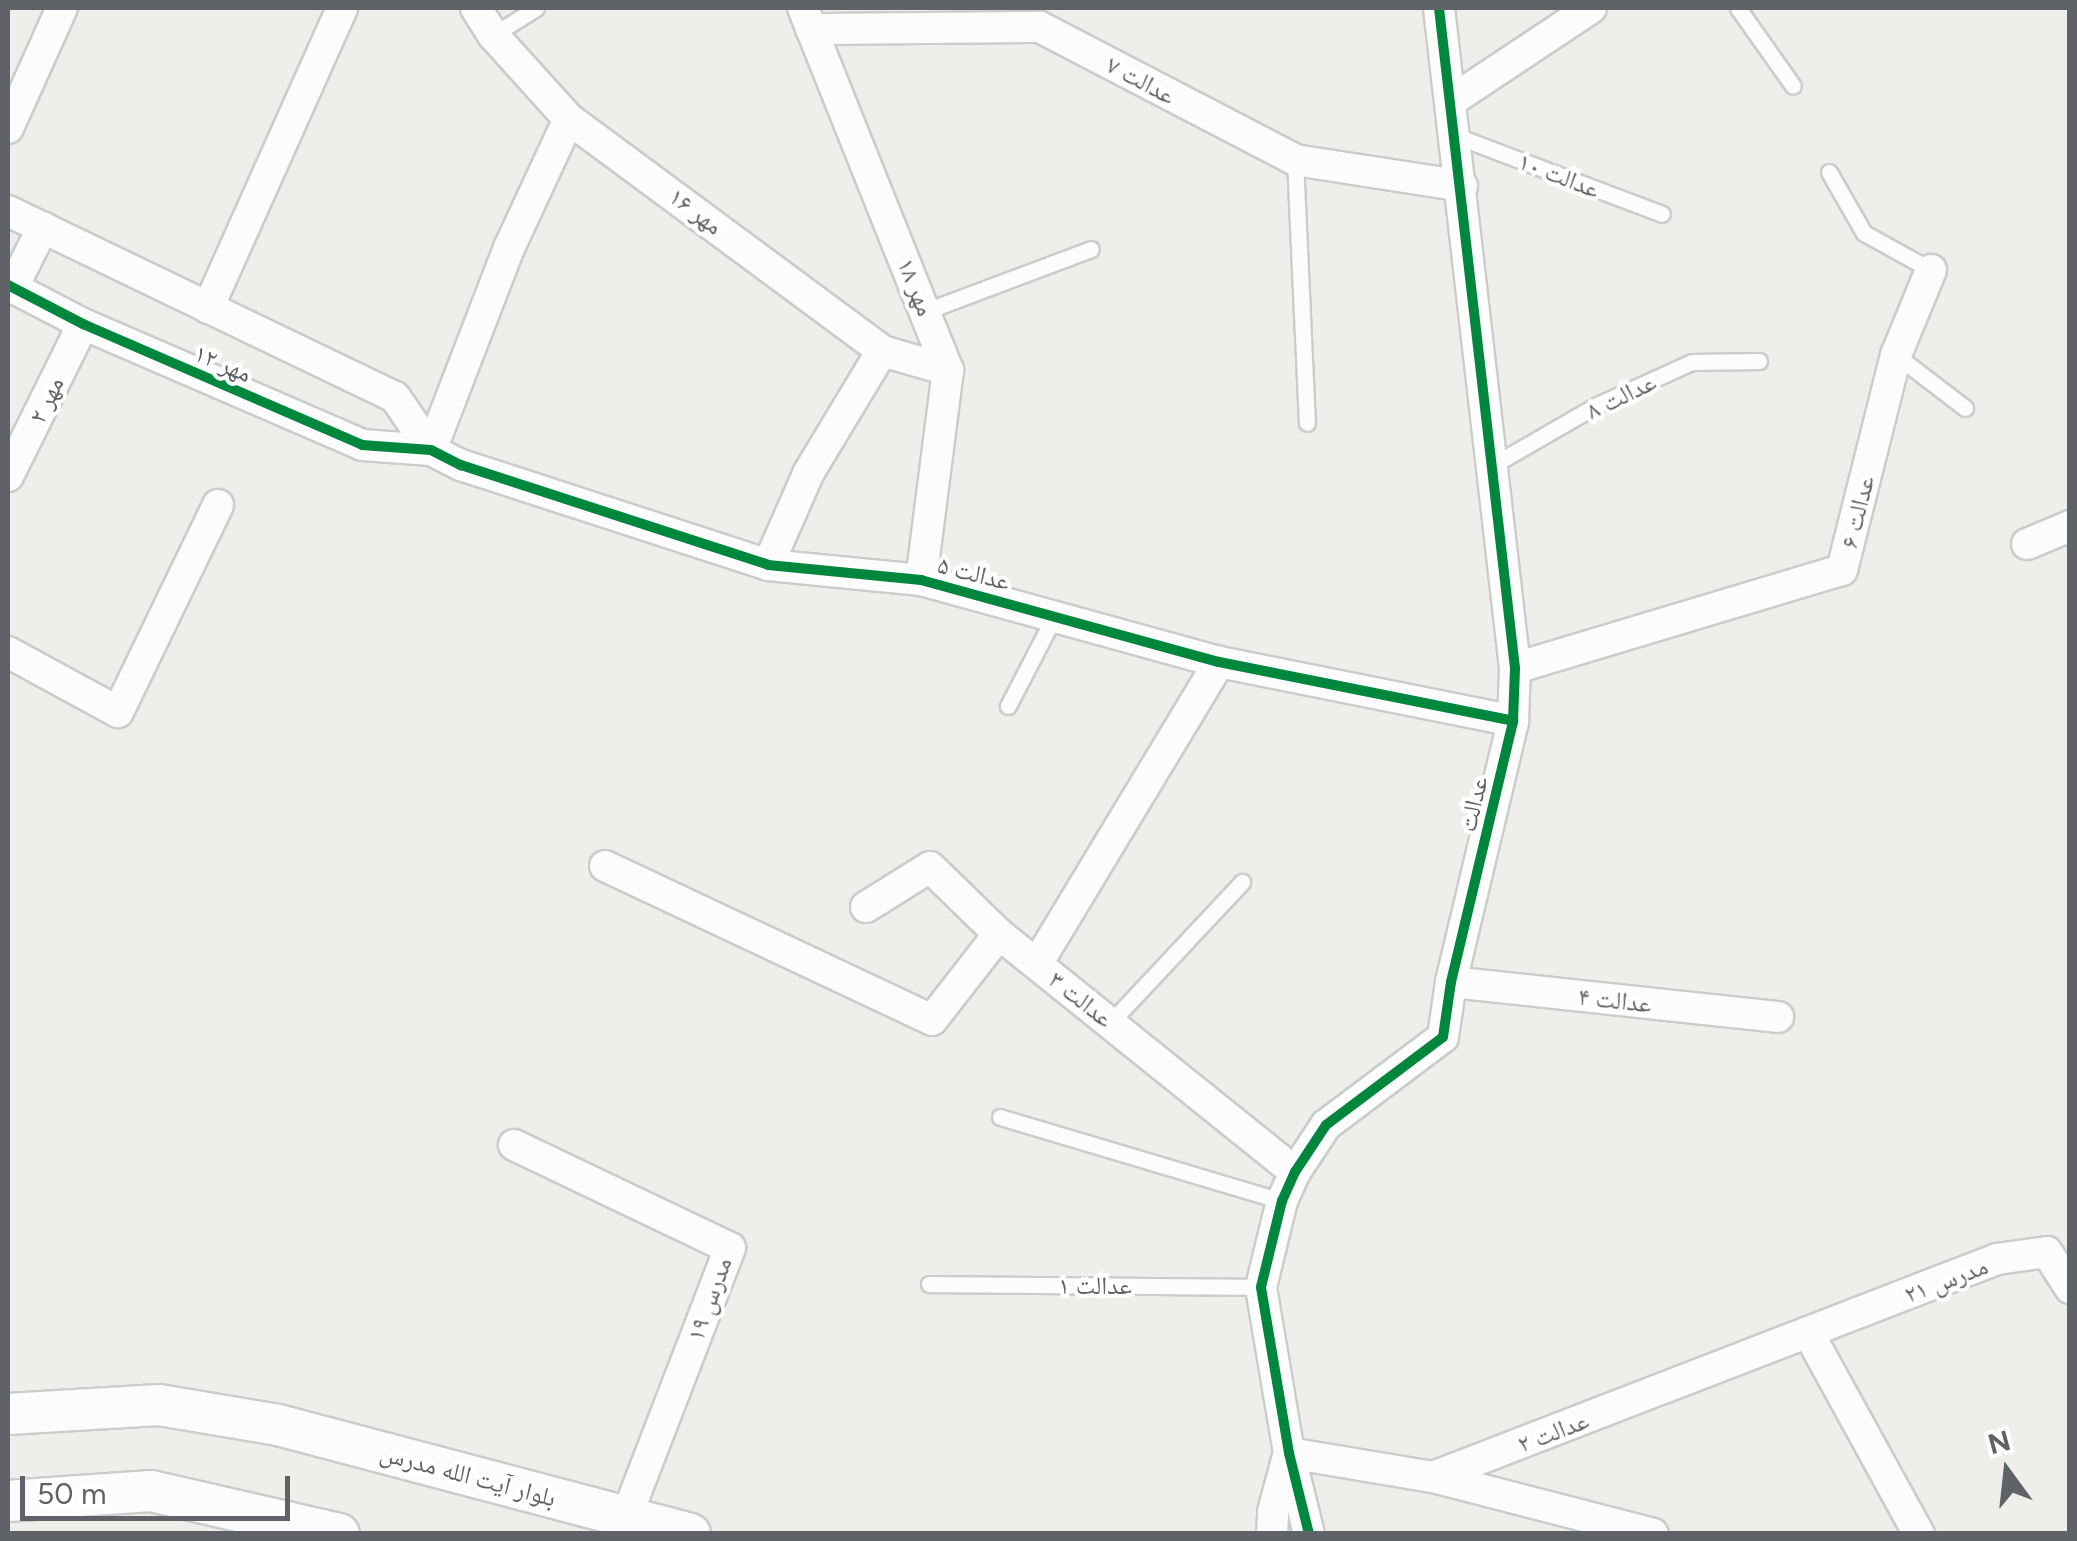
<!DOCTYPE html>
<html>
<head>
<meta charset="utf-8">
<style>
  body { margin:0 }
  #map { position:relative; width:2077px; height:1541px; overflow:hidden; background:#efeeea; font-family:Figtree,"Noto Naskh Arabic",sans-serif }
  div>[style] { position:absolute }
  .roads { filter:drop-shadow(2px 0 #cbcccc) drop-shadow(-2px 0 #cbcccc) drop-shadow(0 2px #cbcccc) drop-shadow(0 -2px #cbcccc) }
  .service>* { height:15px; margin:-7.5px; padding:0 7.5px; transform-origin:7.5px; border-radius:7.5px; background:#fdfcfc }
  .minor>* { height:30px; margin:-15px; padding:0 15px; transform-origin:15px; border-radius:15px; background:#fdfcfc }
  .secondary>* { height:40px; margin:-20px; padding:0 20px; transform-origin:20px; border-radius:20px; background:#fdfcfc }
  .cycleway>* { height:10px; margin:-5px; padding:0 5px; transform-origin:5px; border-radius:5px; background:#00873e }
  span { translate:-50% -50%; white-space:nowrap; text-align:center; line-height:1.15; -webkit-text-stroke:8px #fff; paint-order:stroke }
  .street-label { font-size:25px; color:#5f6368 }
  .frame { position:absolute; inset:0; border:10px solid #5f6368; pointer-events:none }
  .north { position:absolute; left:1957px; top:1421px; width:100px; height:100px; -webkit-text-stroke:8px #fff; paint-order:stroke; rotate:345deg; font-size:28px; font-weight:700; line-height:40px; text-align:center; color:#5f6368 }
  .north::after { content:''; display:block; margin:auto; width:35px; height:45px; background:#5f6368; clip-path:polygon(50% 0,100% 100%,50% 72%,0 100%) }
  .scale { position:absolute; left:20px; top:1476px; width:270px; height:45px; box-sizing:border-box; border:5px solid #5f6368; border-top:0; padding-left:12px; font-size:30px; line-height:35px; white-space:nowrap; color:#5f6368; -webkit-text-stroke:8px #fff; paint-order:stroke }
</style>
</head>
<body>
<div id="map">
  <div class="roads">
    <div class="service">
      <i style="left:1738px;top:8px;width:95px;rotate:54.8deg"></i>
      <i style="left:493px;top:35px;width:51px;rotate:-32.1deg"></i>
      <i style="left:1456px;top:136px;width:220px;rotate:20.7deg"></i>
      <i style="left:1295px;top:160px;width:263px;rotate:87.4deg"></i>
      <i style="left:1829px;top:172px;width:70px;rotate:60.2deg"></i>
      <i style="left:1864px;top:233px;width:77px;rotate:28.9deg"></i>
      <i style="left:926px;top:311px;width:176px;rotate:-20.6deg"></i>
      <i style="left:1896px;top:355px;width:87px;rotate:37.5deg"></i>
      <i style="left:1493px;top:465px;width:120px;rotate:-30deg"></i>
      <i style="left:1597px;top:405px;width:104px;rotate:-24.4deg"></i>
      <i style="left:1692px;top:362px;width:67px;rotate:-0.9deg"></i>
      <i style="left:1008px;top:706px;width:102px;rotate:-62.7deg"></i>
      <i style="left:1111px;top:1022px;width:192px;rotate:-46.9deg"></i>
      <i style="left:1000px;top:1117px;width:294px;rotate:16.6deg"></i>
      <i style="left:929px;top:1284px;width:332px;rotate:0.5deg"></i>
    </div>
    <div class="minor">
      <i style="left:476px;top:8px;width:32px;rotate:58deg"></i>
      <i style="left:493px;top:35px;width:113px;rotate:47.9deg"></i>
      <i style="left:569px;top:119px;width:390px;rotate:36.5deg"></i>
      <i style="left:882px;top:351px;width:69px;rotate:16.1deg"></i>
      <i style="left:803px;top:8px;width:390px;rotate:68.2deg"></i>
      <i style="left:948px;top:370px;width:212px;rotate:97.3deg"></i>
      <i style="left:811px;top:29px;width:229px;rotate:-0.5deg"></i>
      <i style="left:1040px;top:27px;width:288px;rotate:27.5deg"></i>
      <i style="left:1295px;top:160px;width:169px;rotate:8.8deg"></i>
      <i style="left:1451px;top:101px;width:168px;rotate:-33.6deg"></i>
      <i style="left:8px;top:128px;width:132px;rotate:-65.8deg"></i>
      <i style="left:8px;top:211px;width:429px;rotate:25.7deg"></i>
      <i style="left:395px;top:397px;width:64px;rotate:55.8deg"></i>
      <i style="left:8px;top:285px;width:85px;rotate:27.5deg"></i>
      <i style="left:83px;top:324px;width:304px;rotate:23.4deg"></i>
      <i style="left:362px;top:445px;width:69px;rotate:4.1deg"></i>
      <i style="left:431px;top:450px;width:34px;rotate:27deg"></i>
      <i style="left:461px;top:465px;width:323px;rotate:18deg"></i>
      <i style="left:768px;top:565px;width:154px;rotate:5.6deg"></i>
      <i style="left:921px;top:580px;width:309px;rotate:15.4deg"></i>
      <i style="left:1219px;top:662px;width:300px;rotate:11.3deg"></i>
      <i style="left:13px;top:287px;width:67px;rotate:-63.4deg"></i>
      <i style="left:208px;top:308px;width:329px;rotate:-65.9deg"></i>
      <i style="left:431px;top:450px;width:217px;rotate:-68.9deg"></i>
      <i style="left:509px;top:248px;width:142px;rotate:-65.1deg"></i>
      <i style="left:8px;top:476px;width:169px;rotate:-63.7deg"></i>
      <i style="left:2027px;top:544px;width:47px;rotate:-22.7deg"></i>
      <i style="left:768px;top:565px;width:102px;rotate:-66.2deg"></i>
      <i style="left:809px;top:472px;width:141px;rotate:-58.9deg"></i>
      <i style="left:8px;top:652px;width:125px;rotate:28.6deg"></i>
      <i style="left:118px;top:712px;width:230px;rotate:-64.2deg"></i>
      <i style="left:1515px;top:668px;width:341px;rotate:-16.7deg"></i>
      <i style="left:1842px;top:570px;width:222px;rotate:-75.9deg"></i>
      <i style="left:1896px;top:355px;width:92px;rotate:-67.6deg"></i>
      <i style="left:605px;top:866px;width:361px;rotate:25.2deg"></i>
      <i style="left:932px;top:1020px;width:109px;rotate:-52.1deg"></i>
      <i style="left:866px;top:907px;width:75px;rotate:-32deg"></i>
      <i style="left:930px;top:867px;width:96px;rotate:44.2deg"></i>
      <i style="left:999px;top:934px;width:380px;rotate:38.8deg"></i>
      <i style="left:1037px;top:964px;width:353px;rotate:-58.9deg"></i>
      <i style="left:1451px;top:982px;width:329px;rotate:6.1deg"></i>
      <i style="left:514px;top:1145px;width:239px;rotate:25.5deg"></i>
      <i style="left:730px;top:1248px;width:288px;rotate:111.1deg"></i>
      <i style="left:1809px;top:1334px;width:228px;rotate:61.2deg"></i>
      <i style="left:1289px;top:1453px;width:146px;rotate:9.5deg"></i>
      <i style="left:1433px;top:1477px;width:605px;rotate:-21.13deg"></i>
      <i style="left:1997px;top:1259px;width:50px;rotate:-8deg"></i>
      <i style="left:2047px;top:1252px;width:43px;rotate:57.4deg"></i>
      <i style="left:1433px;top:1477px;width:227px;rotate:14.5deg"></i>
      <i style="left:1272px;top:1534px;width:22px;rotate:-87deg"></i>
      <i style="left:1273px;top:1512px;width:58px;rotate:-75deg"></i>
      <i style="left:1309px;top:1534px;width:83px;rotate:-103.9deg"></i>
      <i style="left:1289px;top:1453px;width:168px;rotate:-99.6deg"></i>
      <i style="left:1261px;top:1287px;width:89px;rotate:-76.3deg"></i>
      <i style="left:1282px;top:1201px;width:32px;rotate:-66deg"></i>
      <i style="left:1295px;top:1172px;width:56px;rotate:-56.6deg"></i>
      <i style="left:1326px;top:1125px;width:146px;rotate:-36.9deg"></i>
      <i style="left:1443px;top:1037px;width:56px;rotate:-81.7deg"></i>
      <i style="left:1451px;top:982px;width:268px;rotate:-76.6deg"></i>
      <i style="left:1513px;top:721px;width:53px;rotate:-87.8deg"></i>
      <i style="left:1515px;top:668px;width:664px;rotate:-96.57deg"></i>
    </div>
    <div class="secondary">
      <i style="left:8px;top:1414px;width:151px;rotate:-3.4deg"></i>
      <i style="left:159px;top:1405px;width:121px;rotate:9.5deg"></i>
      <i style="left:278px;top:1425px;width:426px;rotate:14.8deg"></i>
      <i style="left:8px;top:1501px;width:143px;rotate:-4deg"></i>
      <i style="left:151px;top:1491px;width:193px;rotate:12.9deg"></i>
    </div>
  </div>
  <div class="cycleway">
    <i style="left:8px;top:285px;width:85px;rotate:27.5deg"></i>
    <i style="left:83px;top:324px;width:304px;rotate:23.4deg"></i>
    <i style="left:362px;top:445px;width:69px;rotate:4.1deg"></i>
    <i style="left:431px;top:450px;width:34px;rotate:27deg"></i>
    <i style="left:461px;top:465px;width:323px;rotate:18deg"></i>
    <i style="left:768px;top:565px;width:154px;rotate:5.6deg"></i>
    <i style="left:921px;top:580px;width:309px;rotate:15.4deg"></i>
    <i style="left:1219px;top:662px;width:300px;rotate:11.3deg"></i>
    <i style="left:1309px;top:1534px;width:83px;rotate:-103.9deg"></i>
    <i style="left:1289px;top:1453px;width:168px;rotate:-99.6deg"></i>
    <i style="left:1261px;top:1287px;width:89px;rotate:-76.3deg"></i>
    <i style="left:1282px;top:1201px;width:32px;rotate:-66deg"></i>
    <i style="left:1295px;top:1172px;width:56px;rotate:-56.6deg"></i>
    <i style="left:1326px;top:1125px;width:146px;rotate:-36.9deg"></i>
    <i style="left:1443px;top:1037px;width:56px;rotate:-81.7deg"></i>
    <i style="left:1451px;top:982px;width:268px;rotate:-76.6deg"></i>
    <i style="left:1513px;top:721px;width:53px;rotate:-87.8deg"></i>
    <i style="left:1515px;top:668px;width:664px;rotate:-96.57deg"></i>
  </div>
  <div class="street-label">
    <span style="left:1141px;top:80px;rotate:28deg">عدالت ۷</span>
    <span style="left:1559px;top:175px;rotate:21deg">عدالت ۱۰</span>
    <span style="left:696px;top:211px;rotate:37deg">مهر ۱۶</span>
    <span style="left:916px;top:287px;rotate:68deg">مهر ۱۸</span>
    <span style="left:223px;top:363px;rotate:23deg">مهر ۱۲</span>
    <span style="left:1621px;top:396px;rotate:-26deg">عدالت ۸</span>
    <span style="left:46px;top:400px;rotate:-64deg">مهر ۲</span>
    <span style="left:1857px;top:512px;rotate:-76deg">عدالت ۶</span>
    <span style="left:974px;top:573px;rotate:14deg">عدالت ۵</span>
    <span style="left:1473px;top:804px;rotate:-77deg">عدالت</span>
    <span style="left:1081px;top:999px;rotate:38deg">عدالت ۳</span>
    <span style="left:1615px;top:1000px;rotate:6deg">عدالت ۴</span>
    <span style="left:1946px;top:1280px;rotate:-21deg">مدرس ۲۱</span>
    <span style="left:1095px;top:1285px">عدالت ۱</span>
    <span style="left:709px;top:1299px;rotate:-70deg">مدرس ۱۹</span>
    <span style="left:1553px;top:1432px;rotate:-21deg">عدالت ۲</span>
    <span style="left:468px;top:1475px;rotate:15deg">بلوار آیت الله مدرس</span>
  </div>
  <div class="frame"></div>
  <div class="north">N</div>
  <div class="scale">50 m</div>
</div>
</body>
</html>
